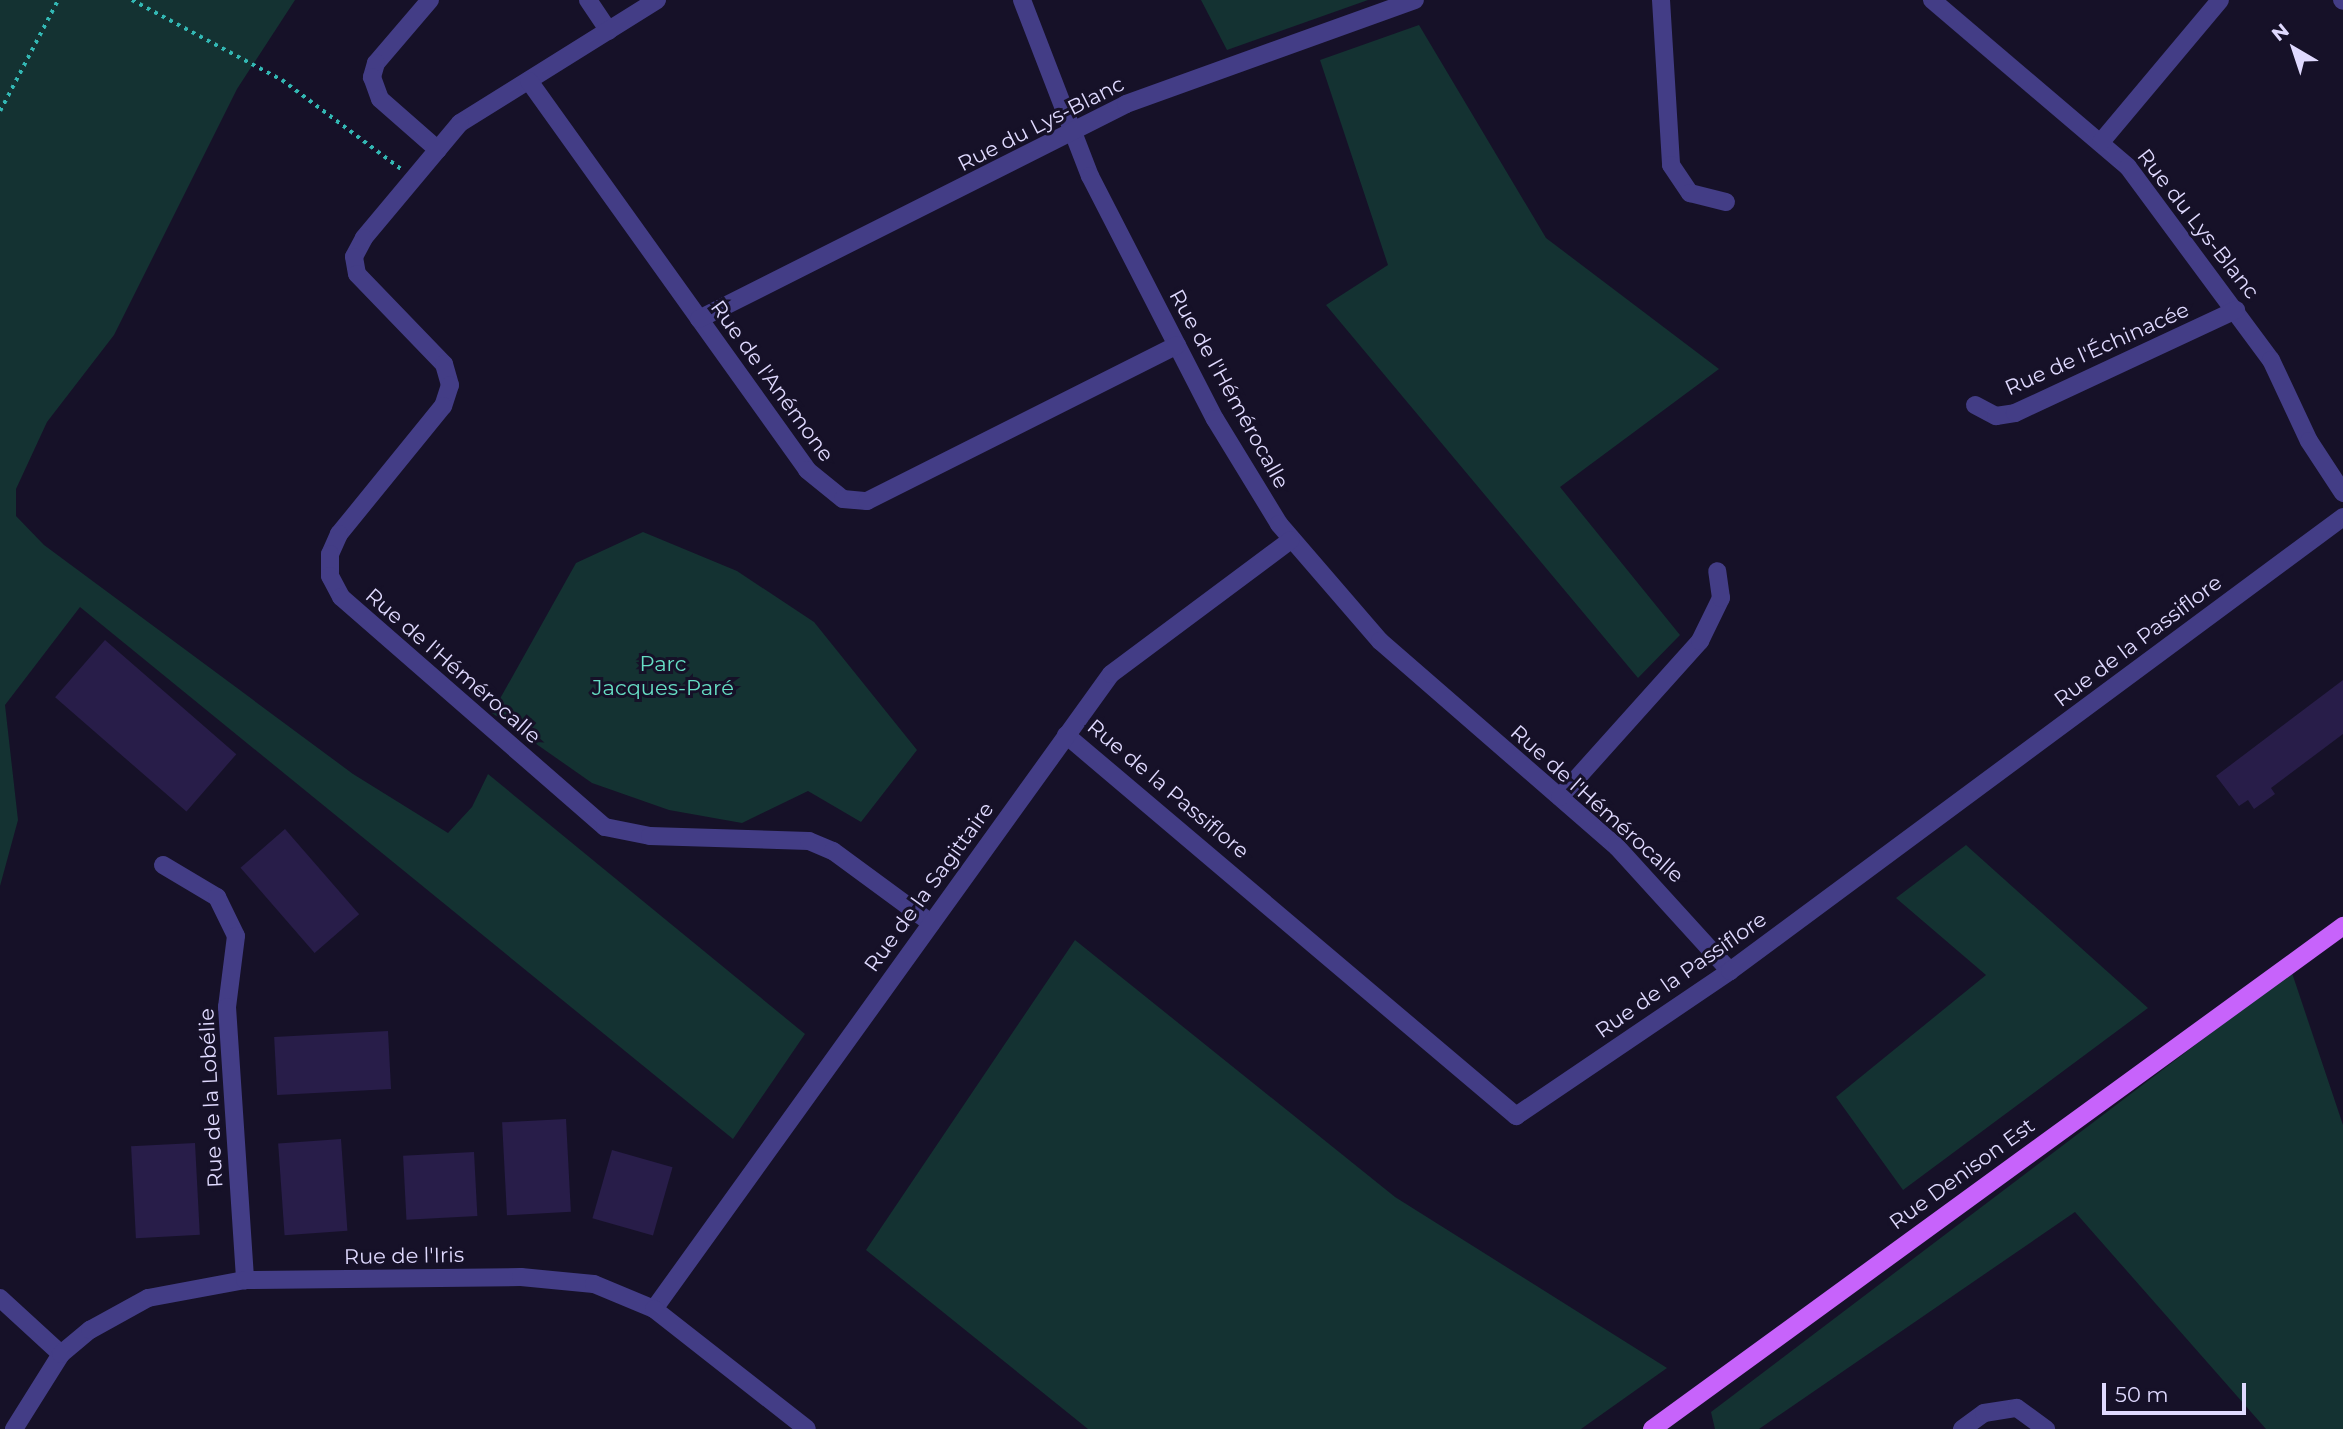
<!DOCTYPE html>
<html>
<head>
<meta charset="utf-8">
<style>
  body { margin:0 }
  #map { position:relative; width:2343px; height:1429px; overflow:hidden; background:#161128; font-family:Montserrat,sans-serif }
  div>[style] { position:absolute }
  .green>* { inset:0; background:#143232 }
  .building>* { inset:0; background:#281d49; transform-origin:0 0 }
  .path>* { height:3.5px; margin-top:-1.75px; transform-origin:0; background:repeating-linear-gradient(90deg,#33b8b4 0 3.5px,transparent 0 8.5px) }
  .minor>* { height:18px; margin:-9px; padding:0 9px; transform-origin:9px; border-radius:9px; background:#433d86 }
  .major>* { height:18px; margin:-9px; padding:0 9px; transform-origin:9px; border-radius:9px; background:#c763fb }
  span { translate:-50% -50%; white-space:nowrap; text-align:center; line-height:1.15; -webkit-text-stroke:6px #161128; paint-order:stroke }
  .street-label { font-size:21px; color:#dfd9fe }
  .park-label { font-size:21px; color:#66dec4 }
  .north { position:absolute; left:2259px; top:14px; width:70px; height:70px; -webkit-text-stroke:5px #161128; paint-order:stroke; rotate:321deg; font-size:19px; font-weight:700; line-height:28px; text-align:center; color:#dfd9fe }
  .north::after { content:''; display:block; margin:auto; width:24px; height:32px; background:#dfd9fe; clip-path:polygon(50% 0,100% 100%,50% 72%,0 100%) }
  .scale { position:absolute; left:2102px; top:1383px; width:144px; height:32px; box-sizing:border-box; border:4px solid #dfd9fe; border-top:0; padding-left:9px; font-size:21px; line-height:24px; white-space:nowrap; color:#dfd9fe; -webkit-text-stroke:5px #161128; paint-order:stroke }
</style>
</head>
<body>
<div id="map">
  <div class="green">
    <i style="clip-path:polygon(0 0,295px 0,237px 89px,114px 335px,47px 422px,16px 489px,16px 516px,44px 545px,353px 774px,448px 833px,472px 807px,488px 774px,805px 1034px,733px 1139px,80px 607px,5px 705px,18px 820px,0 886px)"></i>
    <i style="clip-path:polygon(1201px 0,1368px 0,1227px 50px)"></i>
    <i style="clip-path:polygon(1419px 25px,1546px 238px,1719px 369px,1560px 487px,1680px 635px,1638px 678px,1326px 305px,1388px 265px,1320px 60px)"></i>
    <i style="clip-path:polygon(643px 532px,737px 571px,814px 622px,917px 750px,861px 822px,808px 791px,742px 823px,669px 810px,592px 783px,492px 713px,576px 563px)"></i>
    <i style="clip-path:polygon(1966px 845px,2148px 1008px,1903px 1190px,1836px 1097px,1986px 975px,1896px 898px)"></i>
    <i style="clip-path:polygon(2343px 933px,2292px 973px,2343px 1125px,2343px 1429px,2266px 1429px,2075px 1212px,1759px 1429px,1715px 1429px,1711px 1412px)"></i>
    <i style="clip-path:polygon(1075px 940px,1395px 1197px,1667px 1368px,1581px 1429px,1088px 1429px,866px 1250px)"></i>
  </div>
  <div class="building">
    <i style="left:105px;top:640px;width:174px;height:76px;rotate:41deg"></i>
    <i style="clip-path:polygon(2343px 680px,2343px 734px,2271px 788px,2275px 794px,2254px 809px,2248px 800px,2239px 806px,2216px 776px)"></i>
    <i style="left:285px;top:829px;width:113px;height:59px;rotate:49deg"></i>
    <i style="left:388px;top:1031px;width:58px;height:114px;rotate:87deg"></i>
    <i style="left:566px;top:1119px;width:93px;height:64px;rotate:87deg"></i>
    <i style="left:341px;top:1139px;width:92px;height:63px;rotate:86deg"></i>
    <i style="left:195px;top:1143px;width:92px;height:64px;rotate:87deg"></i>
    <i style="left:612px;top:1150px;width:63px;height:71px;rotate:16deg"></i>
    <i style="left:474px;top:1152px;width:64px;height:71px;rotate:87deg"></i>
  </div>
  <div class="path">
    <i style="left:132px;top:0;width:170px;rotate:28.1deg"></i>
    <i style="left:282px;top:80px;width:149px;rotate:36.8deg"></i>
    <i style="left:0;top:111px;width:125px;rotate:-62.4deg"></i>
  </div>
  <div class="minor">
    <i style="left:430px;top:0;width:83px;rotate:130.6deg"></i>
    <i style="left:376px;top:63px;width:15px;rotate:106deg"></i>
    <i style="left:372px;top:77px;width:23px;rotate:70deg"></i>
    <i style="left:380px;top:99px;width:77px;rotate:41.3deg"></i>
    <i style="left:588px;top:0;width:37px;rotate:56deg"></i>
    <i style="left:657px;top:0;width:232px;rotate:148deg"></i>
    <i style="left:460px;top:123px;width:150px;rotate:129.9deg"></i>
    <i style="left:364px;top:238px;width:21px;rotate:118deg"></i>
    <i style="left:354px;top:257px;width:17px;rotate:80deg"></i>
    <i style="left:357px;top:274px;width:125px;rotate:46deg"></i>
    <i style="left:444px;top:364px;width:22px;rotate:74deg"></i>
    <i style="left:450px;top:385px;width:22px;rotate:108deg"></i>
    <i style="left:443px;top:406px;width:165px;rotate:129.1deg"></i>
    <i style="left:339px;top:534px;width:22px;rotate:114deg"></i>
    <i style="left:330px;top:554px;width:22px;rotate:90deg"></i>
    <i style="left:330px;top:576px;width:24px;rotate:62deg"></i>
    <i style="left:341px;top:597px;width:350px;rotate:41.1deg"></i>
    <i style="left:605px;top:827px;width:46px;rotate:11.3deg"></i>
    <i style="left:650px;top:836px;width:159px;rotate:1.8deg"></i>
    <i style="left:809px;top:841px;width:26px;rotate:23deg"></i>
    <i style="left:833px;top:851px;width:122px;rotate:36.3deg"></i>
    <i style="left:1022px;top:0;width:189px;rotate:68.9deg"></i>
    <i style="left:1090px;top:176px;width:273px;rotate:62.8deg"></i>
    <i style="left:1215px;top:419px;width:123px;rotate:58.6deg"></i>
    <i style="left:1279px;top:524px;width:155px;rotate:49.2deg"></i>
    <i style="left:1380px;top:641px;width:314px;rotate:41deg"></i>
    <i style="left:1617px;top:847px;width:168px;rotate:47.7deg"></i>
    <i style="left:1661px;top:0;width:165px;rotate:86.5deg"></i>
    <i style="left:1671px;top:165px;width:34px;rotate:56deg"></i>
    <i style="left:1690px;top:193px;width:37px;rotate:14deg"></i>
    <i style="left:1932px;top:0;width:257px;rotate:40.4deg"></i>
    <i style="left:2128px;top:167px;width:240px;rotate:53.5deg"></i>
    <i style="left:2271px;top:360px;width:89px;rotate:64.9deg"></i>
    <i style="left:2309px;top:441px;width:62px;rotate:56.8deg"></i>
    <i style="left:2342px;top:0;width:1px;rotate:45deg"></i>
    <i style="left:529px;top:81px;width:478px;rotate:54.4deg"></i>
    <i style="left:807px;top:470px;width:46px;rotate:38.9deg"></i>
    <i style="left:843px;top:499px;width:24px;rotate:5deg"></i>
    <i style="left:867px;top:501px;width:347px;rotate:-26.7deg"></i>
    <i style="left:2101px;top:142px;width:185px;rotate:-50deg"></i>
    <i style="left:699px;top:319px;width:478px;rotate:-26.7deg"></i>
    <i style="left:1126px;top:104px;width:307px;rotate:-19.8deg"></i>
    <i style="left:1975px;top:405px;width:24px;rotate:28deg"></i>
    <i style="left:1996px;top:416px;width:19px;rotate:-9deg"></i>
    <i style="left:2015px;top:413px;width:244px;rotate:-25deg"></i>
    <i style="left:1066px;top:735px;width:590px;rotate:40.25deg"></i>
    <i style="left:1516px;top:1116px;width:258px;rotate:-34.1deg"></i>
    <i style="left:1730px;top:971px;width:763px;rotate:-36.52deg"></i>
    <i style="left:1560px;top:797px;width:210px;rotate:-48.1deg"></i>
    <i style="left:1700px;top:641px;width:48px;rotate:-64deg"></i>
    <i style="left:1721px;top:598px;width:27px;rotate:-98deg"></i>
    <i style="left:163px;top:865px;width:63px;rotate:30.7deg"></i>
    <i style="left:217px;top:897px;width:43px;rotate:64deg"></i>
    <i style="left:236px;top:936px;width:72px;rotate:97.2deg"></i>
    <i style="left:227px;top:1007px;width:274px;rotate:86.2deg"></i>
    <i style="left:0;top:1298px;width:83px;rotate:42.6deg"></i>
    <i style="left:654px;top:1309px;width:782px;rotate:-54.26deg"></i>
    <i style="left:1111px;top:674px;width:224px;rotate:-36.7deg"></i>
    <i style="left:14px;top:1429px;width:89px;rotate:-57.9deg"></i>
    <i style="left:61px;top:1354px;width:38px;rotate:-40deg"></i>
    <i style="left:90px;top:1330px;width:66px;rotate:-28.9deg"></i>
    <i style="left:148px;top:1298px;width:99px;rotate:-10.5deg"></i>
    <i style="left:245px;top:1280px;width:276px;rotate:-0.6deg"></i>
    <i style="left:521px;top:1277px;width:73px;rotate:5.5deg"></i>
    <i style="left:594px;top:1284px;width:65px;rotate:22.6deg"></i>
    <i style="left:654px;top:1309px;width:194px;rotate:38.1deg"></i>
    <i style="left:1962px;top:1429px;width:27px;rotate:-36deg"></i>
    <i style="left:1984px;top:1413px;width:33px;rotate:-9deg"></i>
    <i style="left:2017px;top:1408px;width:36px;rotate:36deg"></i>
  </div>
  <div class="major">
    <i style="left:1652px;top:1429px;width:855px;rotate:-36.05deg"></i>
  </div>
  <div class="street-label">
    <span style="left:1041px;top:124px;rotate:-27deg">Rue du Lys-Blanc</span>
    <span style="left:2198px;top:224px;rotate:52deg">Rue du Lys-Blanc</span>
    <span style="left:2097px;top:349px;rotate:-24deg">Rue de l'Échinacée</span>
    <span style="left:772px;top:381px;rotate:54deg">Rue de l'Anémone</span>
    <span style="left:1229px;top:389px;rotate:61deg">Rue de l'Hémérocalle</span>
    <span style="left:2138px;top:641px;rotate:-37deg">Rue de la Passiflore</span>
    <span style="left:453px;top:666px;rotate:41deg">Rue de l'Hémérocalle</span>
    <span style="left:1168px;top:789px;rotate:40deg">Rue de la Passiflore</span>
    <span style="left:1597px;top:804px;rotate:42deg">Rue de l'Hémérocalle</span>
    <span style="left:929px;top:887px;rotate:-54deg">Rue de la Sagittaire</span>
    <span style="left:1681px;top:975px;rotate:-35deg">Rue de la Passiflore</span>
    <span style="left:211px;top:1098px;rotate:-93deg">Rue de la Lobélie</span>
    <span style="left:1962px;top:1174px;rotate:-36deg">Rue Denison Est</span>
    <span style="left:404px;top:1256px;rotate:-1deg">Rue de l'Iris</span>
  </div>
  <div class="park-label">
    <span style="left:663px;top:676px">Parc<br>Jacques-Paré</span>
  </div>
  <div class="north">N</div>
  <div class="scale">50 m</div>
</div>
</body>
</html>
